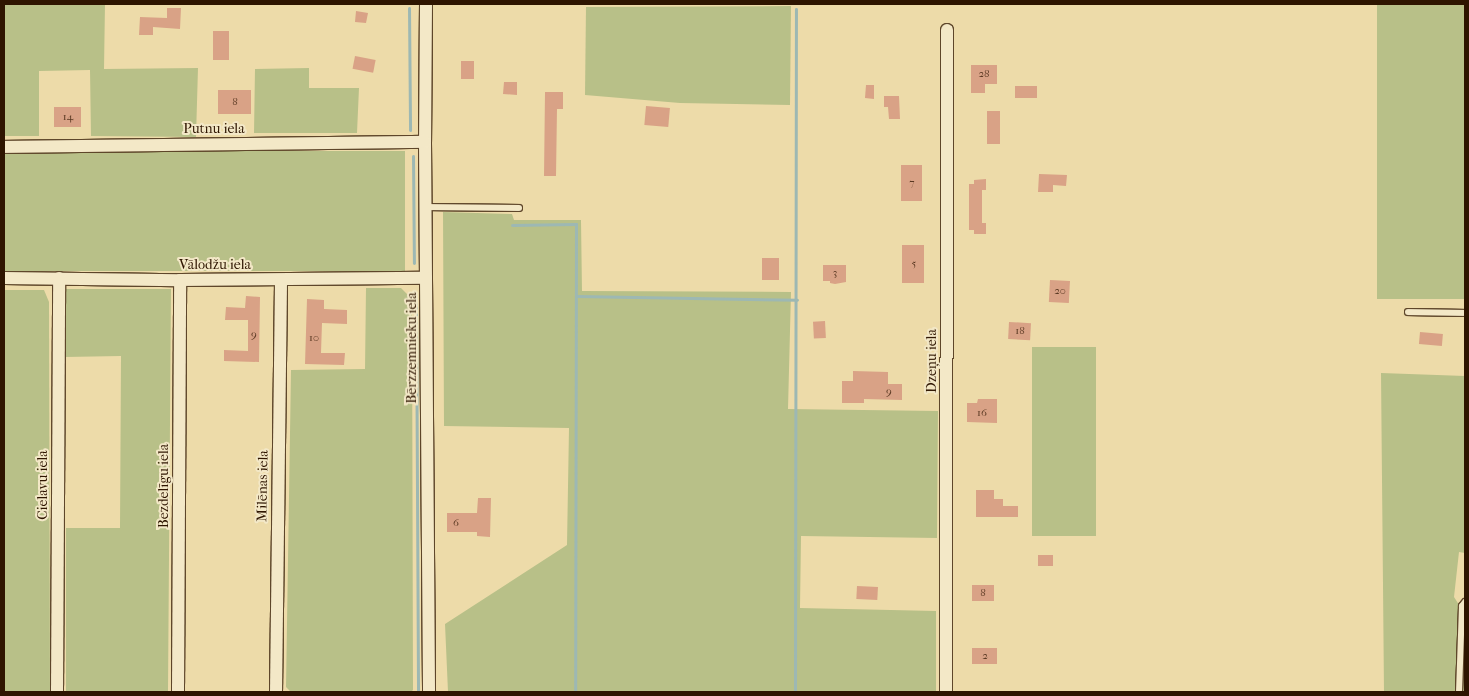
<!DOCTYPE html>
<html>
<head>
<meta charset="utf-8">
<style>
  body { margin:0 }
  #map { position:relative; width:1469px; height:696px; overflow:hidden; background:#eddba9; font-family:"IM FELL French Canon",serif }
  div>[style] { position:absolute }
  .green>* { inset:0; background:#b8c088; transform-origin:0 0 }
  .stream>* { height:3px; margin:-1.5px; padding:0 1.5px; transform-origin:1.5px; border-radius:1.5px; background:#9db8b3 }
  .building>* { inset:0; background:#d9a286; transform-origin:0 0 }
  .roads { filter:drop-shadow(1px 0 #5e462a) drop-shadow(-1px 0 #5e462a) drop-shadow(0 1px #5e462a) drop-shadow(0 -1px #5e462a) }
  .service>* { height:6px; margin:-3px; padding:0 3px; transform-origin:3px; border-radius:3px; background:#f3e8c7 }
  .minor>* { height:12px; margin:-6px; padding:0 6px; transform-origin:6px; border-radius:6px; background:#f3e8c7 }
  span { translate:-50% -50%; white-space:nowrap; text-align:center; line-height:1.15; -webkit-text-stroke:4px #f3e8c7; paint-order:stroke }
  .number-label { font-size:11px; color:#593822 }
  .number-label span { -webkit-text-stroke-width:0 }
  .street-label { font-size:14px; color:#2e1500 }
  .frame { position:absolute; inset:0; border:5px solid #2e1500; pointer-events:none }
</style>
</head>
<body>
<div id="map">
  <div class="green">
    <i style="clip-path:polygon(4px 4px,105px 4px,104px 69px,198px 68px,196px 137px,91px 136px,90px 70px,39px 71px,39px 136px,4px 136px)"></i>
    <i style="left:1377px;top:4px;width:88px;height:295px"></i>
    <i style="clip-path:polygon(791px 6px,790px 105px,680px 103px,585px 95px,586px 7px)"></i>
    <i style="clip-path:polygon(309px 68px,309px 88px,359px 88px,357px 133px,254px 133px,255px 69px)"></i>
    <i style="left:405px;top:151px;width:120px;height:401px;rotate:90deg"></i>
    <i style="clip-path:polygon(443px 212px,512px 214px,514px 220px,581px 220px,582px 291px,791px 292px,788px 409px,938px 411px,937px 538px,801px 536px,800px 608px,936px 611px,936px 692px,448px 692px,445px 624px,567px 545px,569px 428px,444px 426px)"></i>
    <i style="clip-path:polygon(366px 288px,401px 288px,412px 299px,413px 690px,411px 692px,291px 692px,286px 687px,291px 370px,365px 369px)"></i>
    <i style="clip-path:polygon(65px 289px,171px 289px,168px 692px,66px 692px,66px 528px,120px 528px,121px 356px,65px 357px)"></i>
    <i style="clip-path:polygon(4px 290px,44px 290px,49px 302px,50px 692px,4px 692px)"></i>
    <i style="left:1096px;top:347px;width:189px;height:64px;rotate:90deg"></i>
    <i style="clip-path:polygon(1381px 373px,1465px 376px,1465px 553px,1459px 552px,1454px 597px,1465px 614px,1465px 692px,1384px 692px)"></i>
  </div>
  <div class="stream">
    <i style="left:409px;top:8px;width:122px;rotate:89.5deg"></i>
    <i style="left:413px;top:156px;width:107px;rotate:89.5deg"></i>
    <i style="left:512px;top:225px;width:64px;rotate:-0.9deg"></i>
    <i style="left:576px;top:224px;width:467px;rotate:90.1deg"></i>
    <i style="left:577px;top:296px;width:220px;rotate:1deg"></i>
    <i style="left:416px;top:300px;width:392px;rotate:89.7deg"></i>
    <i style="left:795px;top:692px;width:683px;rotate:-89.92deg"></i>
  </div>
  <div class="building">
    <i style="clip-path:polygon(167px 8px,181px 8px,180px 29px,153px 27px,153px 35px,139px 35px,140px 17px,167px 18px)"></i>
    <i style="clip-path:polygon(356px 11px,368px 13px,366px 23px,355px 22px)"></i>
    <i style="left:213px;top:31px;width:16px;height:29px"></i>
    <i style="left:355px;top:56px;width:21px;height:13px;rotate:11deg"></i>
    <i style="left:461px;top:61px;width:13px;height:18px"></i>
    <i style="clip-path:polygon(971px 65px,997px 65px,997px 84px,985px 84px,985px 93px,971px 93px)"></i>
    <i style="clip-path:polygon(504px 82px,517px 82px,517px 95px,503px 94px)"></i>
    <i style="clip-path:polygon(866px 85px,874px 85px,874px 99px,865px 98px)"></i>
    <i style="left:1015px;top:86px;width:22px;height:12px"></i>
    <i style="left:218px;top:90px;width:33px;height:24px"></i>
    <i style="clip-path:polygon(545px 92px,563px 92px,563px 109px,557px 109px,556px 176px,544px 176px)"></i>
    <i style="clip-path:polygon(884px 96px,899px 96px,900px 119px,889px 119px,888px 107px,884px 107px)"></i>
    <i style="left:646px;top:106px;width:24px;height:19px;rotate:5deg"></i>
    <i style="left:54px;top:107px;width:27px;height:20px"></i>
    <i style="left:987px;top:111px;width:13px;height:33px"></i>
    <i style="left:901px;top:165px;width:21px;height:36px"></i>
    <i style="clip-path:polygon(1039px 174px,1067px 175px,1066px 186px,1053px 185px,1053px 192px,1038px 192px)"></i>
    <i style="clip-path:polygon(986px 179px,986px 190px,982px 190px,982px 223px,986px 223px,986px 234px,974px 234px,974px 230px,969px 230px,969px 184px,974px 184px,974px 180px)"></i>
    <i style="left:902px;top:245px;width:22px;height:38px"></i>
    <i style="left:762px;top:258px;width:17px;height:22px"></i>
    <i style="clip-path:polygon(823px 265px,846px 265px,846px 282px,835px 284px,830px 283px,830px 281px,823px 281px)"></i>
    <i style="left:1050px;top:280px;width:20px;height:22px;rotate:3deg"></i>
    <i style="clip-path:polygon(246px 296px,260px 297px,259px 362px,224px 361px,224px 350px,248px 351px,248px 320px,225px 320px,226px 307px,245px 308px)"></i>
    <i style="clip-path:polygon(307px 299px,324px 300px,324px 309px,347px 310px,347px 324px,322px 323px,321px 353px,345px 353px,344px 365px,305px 364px)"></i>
    <i style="left:825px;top:321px;width:17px;height:12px;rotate:87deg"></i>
    <i style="left:1009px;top:322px;width:22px;height:17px;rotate:3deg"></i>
    <i style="left:1420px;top:332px;width:23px;height:12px;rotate:5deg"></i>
    <i style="clip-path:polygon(853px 371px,888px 372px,888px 384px,902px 384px,902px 400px,864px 399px,864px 403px,842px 403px,842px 381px,853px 381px)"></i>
    <i style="clip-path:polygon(978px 399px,997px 399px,997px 423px,967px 422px,967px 403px,977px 403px)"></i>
    <i style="clip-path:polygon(976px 490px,994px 490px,994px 499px,1003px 499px,1003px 506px,1018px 506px,1018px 517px,976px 517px)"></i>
    <i style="clip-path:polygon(478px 498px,491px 498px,490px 537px,477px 536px,477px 532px,447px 532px,447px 513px,477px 513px)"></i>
    <i style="left:1038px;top:555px;width:15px;height:11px"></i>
    <i style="left:972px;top:585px;width:22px;height:16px"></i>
    <i style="left:857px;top:586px;width:21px;height:13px;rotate:3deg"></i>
    <i style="left:997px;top:648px;width:16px;height:25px;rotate:90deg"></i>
  </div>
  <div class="roads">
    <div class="service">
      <i style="left:425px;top:207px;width:94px;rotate:0.6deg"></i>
      <i style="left:1408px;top:312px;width:57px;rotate:1deg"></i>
      <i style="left:1459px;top:692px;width:86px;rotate:-88deg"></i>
      <i style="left:1462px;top:606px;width:5px;rotate:-53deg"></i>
    </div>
    <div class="minor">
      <i style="left:426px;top:4px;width:138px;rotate:90.4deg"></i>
      <i style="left:425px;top:142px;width:550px;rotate:89.58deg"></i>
      <i style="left:4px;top:147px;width:421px;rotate:-0.7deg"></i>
      <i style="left:4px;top:278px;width:176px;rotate:0.7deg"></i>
      <i style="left:180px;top:280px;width:246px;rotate:-0.5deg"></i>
      <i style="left:57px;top:692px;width:414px;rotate:-89.7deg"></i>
      <i style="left:178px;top:692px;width:412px;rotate:-89.7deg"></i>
      <i style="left:276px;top:692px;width:412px;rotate:-89.3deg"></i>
      <i style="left:946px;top:692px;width:662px;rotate:-89.91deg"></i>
    </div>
  </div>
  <div class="number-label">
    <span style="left:984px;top:74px">28</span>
    <span style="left:235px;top:102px">8</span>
    <span style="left:68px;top:117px">14</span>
    <span style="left:912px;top:183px">7</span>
    <span style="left:914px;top:264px">5</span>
    <span style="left:835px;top:273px">3</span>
    <span style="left:1060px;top:291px">20</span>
    <span style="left:1020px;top:331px">18</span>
    <span style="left:254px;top:335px">9</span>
    <span style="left:314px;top:338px">10</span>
    <span style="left:889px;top:392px">9</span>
    <span style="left:982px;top:413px">16</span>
    <span style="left:456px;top:523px">6</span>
    <span style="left:983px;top:593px">8</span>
    <span style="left:985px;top:656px">2</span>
  </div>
  <div class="street-label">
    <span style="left:214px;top:129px">Putnu iela</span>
    <span style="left:215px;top:265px">Vālodžu iela</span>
    <span style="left:412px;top:348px;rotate:-90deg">Bērzzemnieku iela</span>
    <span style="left:932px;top:361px;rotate:-90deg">Dzeņu iela</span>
    <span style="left:43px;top:485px;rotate:-90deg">Cielavu iela</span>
    <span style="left:164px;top:486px;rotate:-90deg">Bezdelīgu iela</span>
    <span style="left:263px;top:486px;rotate:-89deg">Milēnas iela</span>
  </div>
  <div class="frame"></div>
</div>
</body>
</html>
